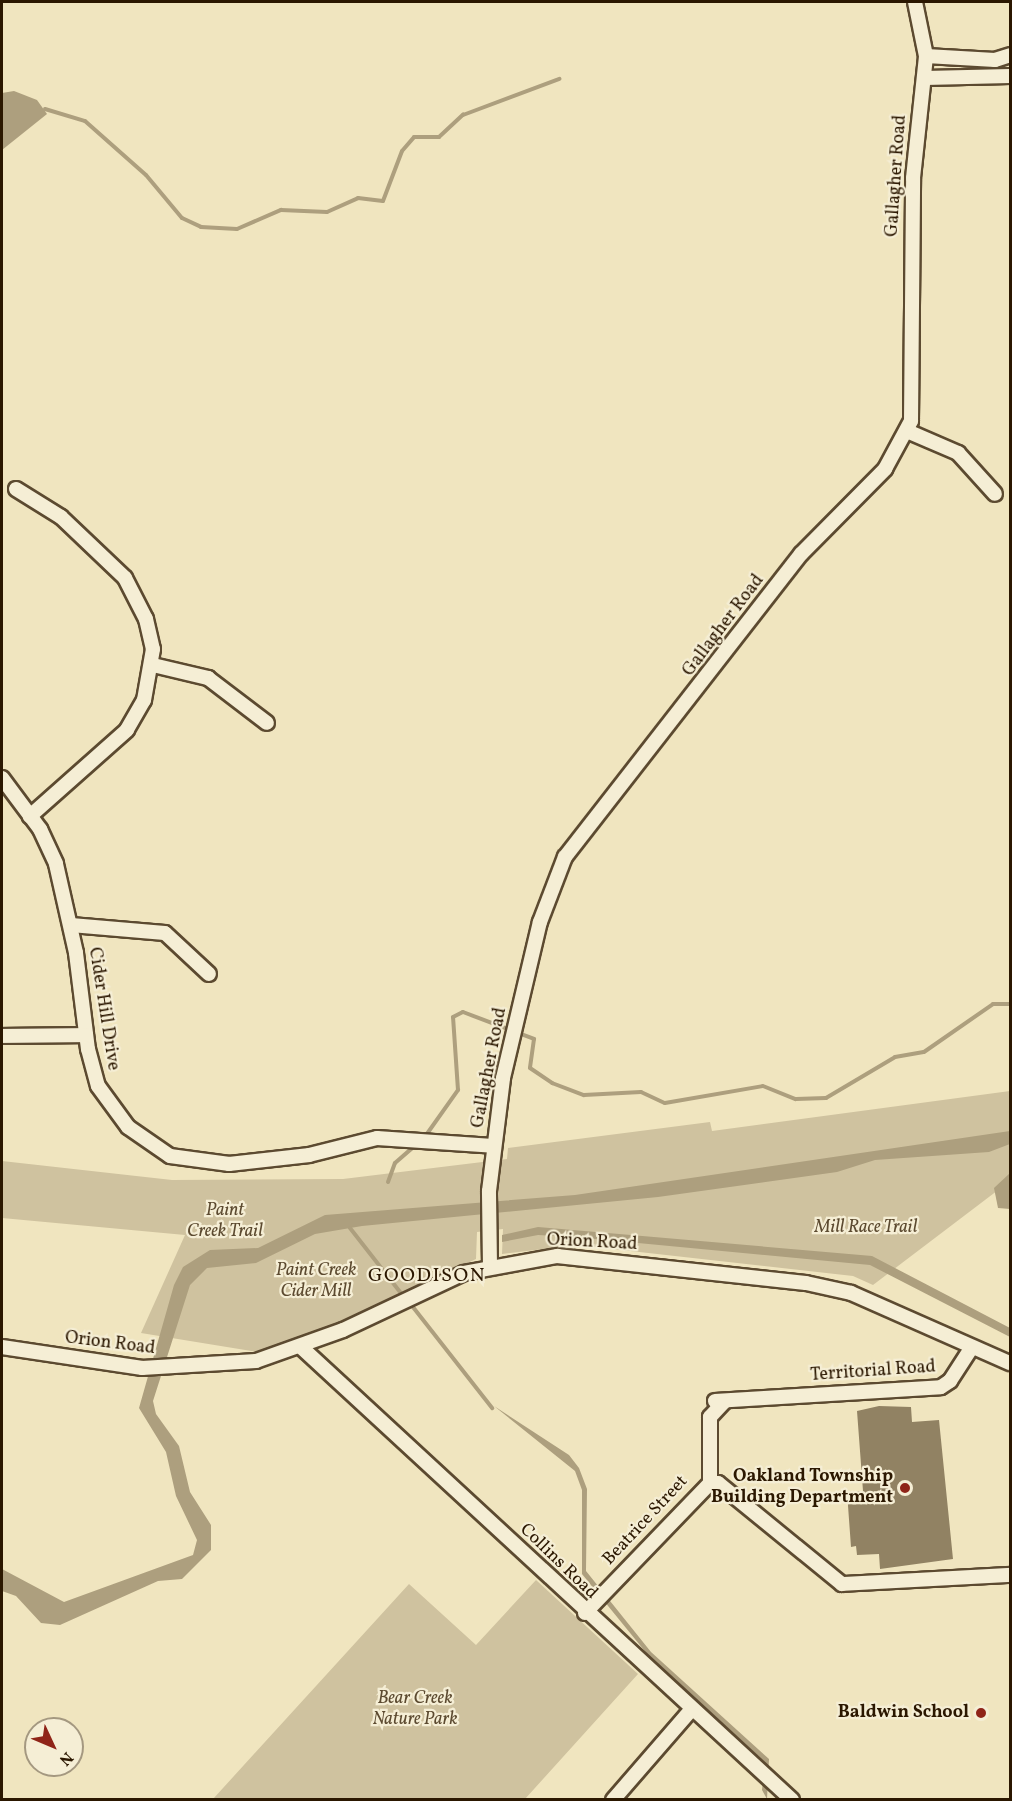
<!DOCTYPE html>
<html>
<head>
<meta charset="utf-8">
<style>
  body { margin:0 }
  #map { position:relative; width:1012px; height:1801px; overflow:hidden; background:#f0e5bf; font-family:Vollkorn,serif }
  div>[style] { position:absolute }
  .green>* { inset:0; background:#cfc29f }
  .water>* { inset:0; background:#ad9f7e }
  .stream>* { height:4px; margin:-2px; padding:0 2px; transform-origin:2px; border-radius:2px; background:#ad9f7e }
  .building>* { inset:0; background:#918263 }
  .roads { filter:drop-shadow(2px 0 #5c4a30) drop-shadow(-2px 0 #5c4a30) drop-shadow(0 2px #5c4a30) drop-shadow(0 -2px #5c4a30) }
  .minor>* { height:14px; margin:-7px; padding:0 7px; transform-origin:7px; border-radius:7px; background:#f5eed5 }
  .dots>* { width:16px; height:16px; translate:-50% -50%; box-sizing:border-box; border:3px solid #f5eed5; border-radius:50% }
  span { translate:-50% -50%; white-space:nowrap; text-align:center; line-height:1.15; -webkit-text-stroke:4.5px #f5eed5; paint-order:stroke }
  .street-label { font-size:18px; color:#2b1700 }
  .park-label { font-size:18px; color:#5c4a30; font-style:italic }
  .poi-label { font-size:18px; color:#2b1700; font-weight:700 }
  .right { translate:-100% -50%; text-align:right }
  .neighbourhood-label { font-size:20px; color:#2b1700; letter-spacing:1.5px }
  .frame { position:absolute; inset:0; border:3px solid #2b1700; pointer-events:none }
  .north { position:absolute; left:24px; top:1717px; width:60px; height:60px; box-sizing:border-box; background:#f5eed5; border:2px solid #a49880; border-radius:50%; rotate:134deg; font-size:16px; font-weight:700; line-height:24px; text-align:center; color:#2b1700 }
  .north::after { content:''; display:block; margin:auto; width:21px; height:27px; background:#8f2418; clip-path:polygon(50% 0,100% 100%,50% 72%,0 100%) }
</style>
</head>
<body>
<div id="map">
  <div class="green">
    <i style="clip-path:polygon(1010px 1091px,1010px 1181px,873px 1285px,853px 1276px,577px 1245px,502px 1254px,503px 1229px,477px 1232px,476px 1259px,338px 1325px,264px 1353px,141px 1333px,185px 1235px,2px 1218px,2px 1161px,172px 1180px,343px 1179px,507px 1159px,508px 1148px,710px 1122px,712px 1131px)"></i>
    <i style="clip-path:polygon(536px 1580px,638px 1674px,525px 1799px,213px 1799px,409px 1584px,476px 1645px)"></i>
  </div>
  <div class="water">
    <i style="clip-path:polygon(14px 91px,37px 100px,47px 114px,2px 150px,2px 93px)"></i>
    <i style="clip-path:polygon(1010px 1131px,1010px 1144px,989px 1152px,875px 1160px,837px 1172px,658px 1197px,362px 1226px,315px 1234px,256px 1263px,207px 1268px,190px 1285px,153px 1401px,156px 1414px,179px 1446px,190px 1492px,211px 1525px,211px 1550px,182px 1579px,158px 1581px,60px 1625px,41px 1623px,16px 1596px,2px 1591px,2px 1569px,64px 1602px,193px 1555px,197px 1540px,176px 1496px,166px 1452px,139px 1408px,174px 1285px,183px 1267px,210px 1250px,258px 1248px,325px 1215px,575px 1195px)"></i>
    <i style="clip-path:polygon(1010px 1173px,1010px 1209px,998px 1208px,994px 1188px)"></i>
    <i style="clip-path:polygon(538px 1227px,872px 1256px,1010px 1328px,1010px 1337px,870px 1265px,575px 1237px,538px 1235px,502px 1242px,502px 1235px)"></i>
    <i style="clip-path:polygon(494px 1406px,569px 1455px,579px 1468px,587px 1489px,586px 1571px,651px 1652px,769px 1759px,767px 1799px,762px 1790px,765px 1762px,648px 1655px,582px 1574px,582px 1490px,575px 1471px)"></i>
  </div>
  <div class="stream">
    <i style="left:45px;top:109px;width:42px;rotate:16.7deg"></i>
    <i style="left:85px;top:121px;width:81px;rotate:41.5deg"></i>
    <i style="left:146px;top:175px;width:56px;rotate:50.1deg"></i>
    <i style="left:182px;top:218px;width:21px;rotate:25deg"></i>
    <i style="left:201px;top:227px;width:36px;rotate:3deg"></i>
    <i style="left:237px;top:229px;width:48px;rotate:-23.4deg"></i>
    <i style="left:281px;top:210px;width:46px;rotate:2.5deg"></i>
    <i style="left:327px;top:212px;width:34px;rotate:-24deg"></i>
    <i style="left:358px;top:198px;width:25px;rotate:7deg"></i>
    <i style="left:383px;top:201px;width:53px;rotate:-69.2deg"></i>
    <i style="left:402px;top:151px;width:18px;rotate:-49deg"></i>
    <i style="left:414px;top:137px;width:25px"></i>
    <i style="left:439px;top:137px;width:33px;rotate:-43deg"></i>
    <i style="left:463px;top:115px;width:103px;rotate:-20.6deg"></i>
    <i style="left:424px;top:1138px;width:59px;rotate:-54.7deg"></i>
    <i style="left:458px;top:1090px;width:73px;rotate:-93.9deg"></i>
    <i style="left:453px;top:1017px;width:11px;rotate:-27deg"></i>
    <i style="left:463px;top:1012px;width:76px;rotate:20.8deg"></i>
    <i style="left:534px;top:1039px;width:29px;rotate:98deg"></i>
    <i style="left:530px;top:1068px;width:27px;rotate:34deg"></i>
    <i style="left:552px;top:1083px;width:34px;rotate:21deg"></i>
    <i style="left:584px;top:1095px;width:57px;rotate:-3deg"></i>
    <i style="left:641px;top:1092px;width:26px;rotate:25deg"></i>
    <i style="left:665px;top:1103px;width:99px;rotate:-9.8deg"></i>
    <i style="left:763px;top:1086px;width:35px;rotate:22deg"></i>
    <i style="left:796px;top:1099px;width:30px;rotate:-2deg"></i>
    <i style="left:826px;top:1098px;width:80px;rotate:-30.7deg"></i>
    <i style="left:895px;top:1057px;width:29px;rotate:-10deg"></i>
    <i style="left:924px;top:1052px;width:84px;rotate:-34.8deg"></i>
    <i style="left:993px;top:1004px;width:17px"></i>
    <i style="left:388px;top:1182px;width:20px;rotate:-70deg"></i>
    <i style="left:395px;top:1163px;width:28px;rotate:-41deg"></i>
    <i style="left:350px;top:1228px;width:88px;rotate:52deg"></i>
    <i style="left:409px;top:1302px;width:135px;rotate:51.9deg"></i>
  </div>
  <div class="building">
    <i style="clip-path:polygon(879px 1406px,911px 1407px,912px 1422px,939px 1420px,953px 1559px,880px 1569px,879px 1554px,857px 1555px,856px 1546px,851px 1547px,847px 1492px,863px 1491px,857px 1411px)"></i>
  </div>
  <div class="roads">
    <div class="minor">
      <i style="left:926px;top:56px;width:69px;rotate:3.3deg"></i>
      <i style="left:995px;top:60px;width:16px;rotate:-18deg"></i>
      <i style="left:925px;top:78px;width:85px;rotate:-1.3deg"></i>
      <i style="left:907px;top:431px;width:56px;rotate:23.3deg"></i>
      <i style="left:958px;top:453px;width:55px;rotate:47.9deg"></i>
      <i style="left:16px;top:489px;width:53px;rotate:31.9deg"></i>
      <i style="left:61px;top:517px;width:88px;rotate:43.6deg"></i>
      <i style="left:125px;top:578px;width:46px;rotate:62.9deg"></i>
      <i style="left:146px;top:619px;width:31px;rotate:77deg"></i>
      <i style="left:153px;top:649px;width:52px;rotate:100deg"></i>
      <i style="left:144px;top:700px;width:34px;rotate:120deg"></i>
      <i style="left:127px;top:730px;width:130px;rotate:138.4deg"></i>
      <i style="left:153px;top:665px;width:57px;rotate:13.3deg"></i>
      <i style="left:208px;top:678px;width:74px;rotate:37.3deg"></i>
      <i style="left:2px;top:778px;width:64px;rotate:53.3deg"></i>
      <i style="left:40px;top:829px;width:38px;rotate:65deg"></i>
      <i style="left:56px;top:864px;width:91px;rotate:77.3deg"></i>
      <i style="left:76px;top:953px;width:97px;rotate:82.9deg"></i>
      <i style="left:88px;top:1049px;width:38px;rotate:75deg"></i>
      <i style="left:98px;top:1086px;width:51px;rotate:53.8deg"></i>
      <i style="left:128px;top:1127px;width:51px;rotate:34.6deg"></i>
      <i style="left:170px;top:1156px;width:60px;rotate:7.7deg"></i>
      <i style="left:229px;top:1164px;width:81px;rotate:-6.4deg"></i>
      <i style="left:309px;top:1155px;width:70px;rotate:-14deg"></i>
      <i style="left:377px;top:1138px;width:116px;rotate:3.9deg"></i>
      <i style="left:71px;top:925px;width:94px;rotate:4.9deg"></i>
      <i style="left:165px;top:933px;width:60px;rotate:43deg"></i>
      <i style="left:2px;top:1036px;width:84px;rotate:-0.7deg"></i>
      <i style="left:490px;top:1266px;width:75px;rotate:-90.8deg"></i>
      <i style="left:489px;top:1191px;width:114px;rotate:-82.9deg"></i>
      <i style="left:503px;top:1078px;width:160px;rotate:-76.7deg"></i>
      <i style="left:540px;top:922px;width:70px;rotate:-69deg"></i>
      <i style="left:565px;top:857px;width:384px;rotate:-52.1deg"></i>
      <i style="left:801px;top:554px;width:120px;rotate:-45.3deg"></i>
      <i style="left:885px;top:469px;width:55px;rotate:-61.6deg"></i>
      <i style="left:911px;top:421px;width:243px;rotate:-89.5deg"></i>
      <i style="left:913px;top:178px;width:123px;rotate:-83.9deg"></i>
      <i style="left:926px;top:56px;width:55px;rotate:-101.5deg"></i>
      <i style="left:2px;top:1347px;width:142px;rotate:8.5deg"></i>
      <i style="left:142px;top:1368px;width:114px;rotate:-3.5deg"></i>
      <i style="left:256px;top:1361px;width:92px;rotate:-19.6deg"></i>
      <i style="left:343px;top:1330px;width:134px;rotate:-25.2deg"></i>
      <i style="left:464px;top:1273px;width:95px;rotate:-10.4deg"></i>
      <i style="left:557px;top:1256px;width:250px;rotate:6.2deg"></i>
      <i style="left:806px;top:1283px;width:46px;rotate:12.5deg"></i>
      <i style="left:851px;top:1293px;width:174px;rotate:23.8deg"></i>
      <i style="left:301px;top:1347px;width:668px;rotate:42.69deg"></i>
      <i style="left:715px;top:1401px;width:226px;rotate:-3.5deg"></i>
      <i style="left:941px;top:1387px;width:11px;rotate:-34deg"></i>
      <i style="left:950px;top:1381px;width:40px;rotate:-57.1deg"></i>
      <i style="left:710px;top:1483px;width:66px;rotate:-90deg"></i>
      <i style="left:710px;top:1417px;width:21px;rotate:-47deg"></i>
      <i style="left:585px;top:1613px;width:180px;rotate:-46.1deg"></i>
      <i style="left:710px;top:1483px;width:8px"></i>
      <i style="left:718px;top:1483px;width:160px;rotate:39.2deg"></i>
      <i style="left:842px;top:1584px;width:168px;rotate:-3.1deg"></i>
      <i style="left:613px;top:1800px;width:119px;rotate:-49.1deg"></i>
    </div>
  </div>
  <div class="dots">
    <i style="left:905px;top:1488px;background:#8f2418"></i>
    <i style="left:981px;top:1713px;background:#8f2418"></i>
  </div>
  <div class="street-label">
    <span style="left:897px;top:176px;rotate:-86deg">Gallagher Road</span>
    <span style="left:724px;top:626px;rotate:-53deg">Gallagher Road</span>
    <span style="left:103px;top:1009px;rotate:81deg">Cider Hill Drive</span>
    <span style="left:490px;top:1068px;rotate:-79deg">Gallagher Road</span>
    <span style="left:592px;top:1243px;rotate:3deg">Orion Road</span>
    <span style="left:110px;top:1344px;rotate:7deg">Orion Road</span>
    <span style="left:873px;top:1372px;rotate:-4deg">Territorial Road</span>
    <span style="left:646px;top:1521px;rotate:-47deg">Beatrice Street</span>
    <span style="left:558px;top:1562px;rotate:44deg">Collins Road</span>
  </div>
  <div class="park-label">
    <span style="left:225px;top:1222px">Paint<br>Creek Trail</span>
    <span style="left:866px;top:1228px">Mill Race Trail</span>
    <span style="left:316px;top:1282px">Paint Creek<br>Cider Mill</span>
    <span style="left:415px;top:1710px">Bear Creek<br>Nature Park</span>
  </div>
  <div class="poi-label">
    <span class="right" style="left:893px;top:1488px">Oakland Township<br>Building Department</span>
    <span class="right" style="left:969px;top:1713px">Baldwin School</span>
  </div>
  <div class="neighbourhood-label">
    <span style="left:427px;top:1276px">GOODISON</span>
  </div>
  <div class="frame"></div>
  <div class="north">N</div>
</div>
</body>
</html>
